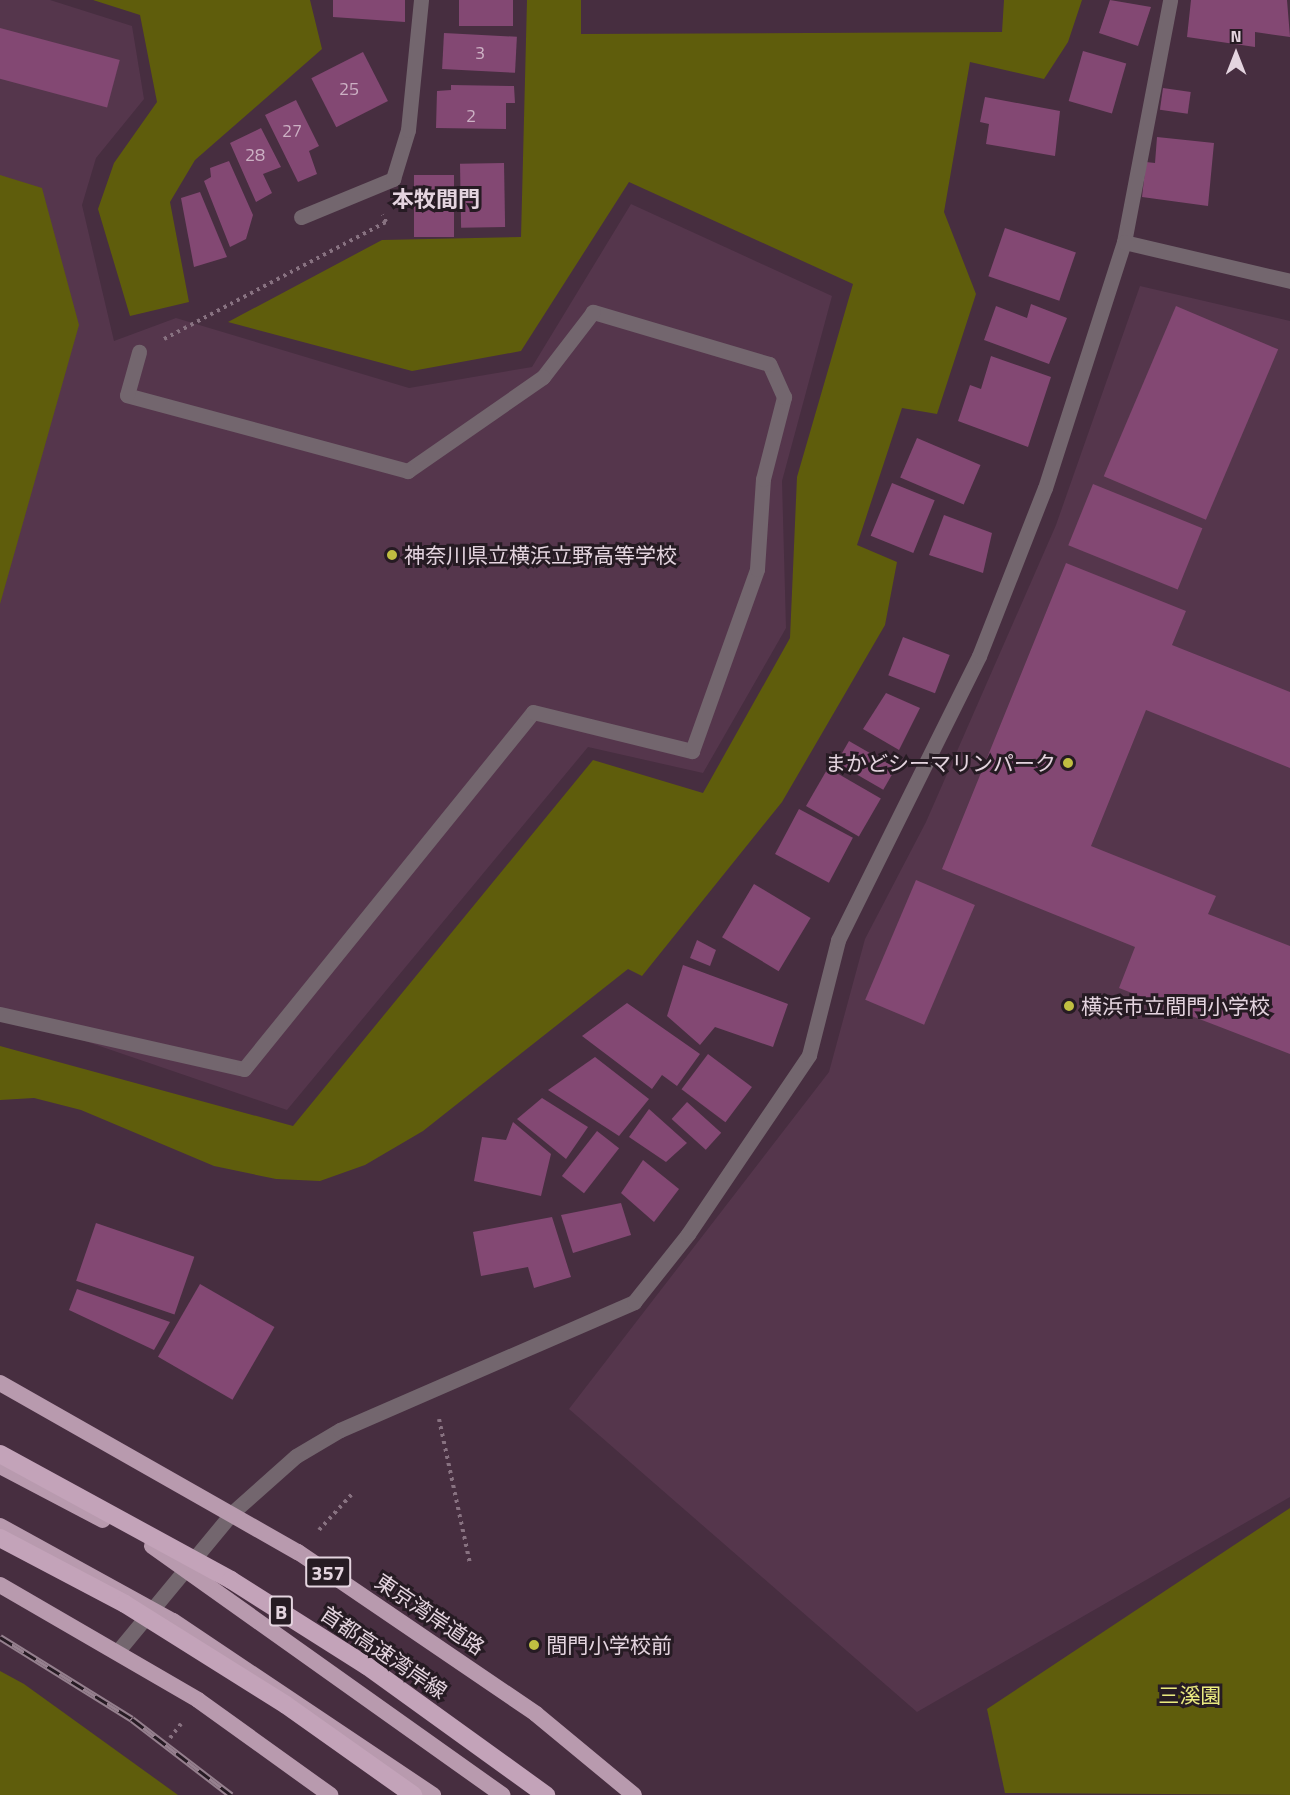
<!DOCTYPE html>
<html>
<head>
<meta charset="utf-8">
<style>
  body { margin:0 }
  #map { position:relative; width:1290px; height:1795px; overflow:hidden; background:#472e40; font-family:"Titillium Web","Noto Sans JP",sans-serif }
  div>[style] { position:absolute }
  .built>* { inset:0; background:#55364c }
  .green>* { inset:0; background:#5f5d0c }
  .building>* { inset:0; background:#834873; transform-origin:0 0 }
  .path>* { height:4px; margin-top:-2px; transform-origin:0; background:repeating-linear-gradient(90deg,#887281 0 3px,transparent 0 7.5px) }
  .service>* { height:15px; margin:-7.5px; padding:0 7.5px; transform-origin:7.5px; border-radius:7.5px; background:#73666e }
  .minor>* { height:15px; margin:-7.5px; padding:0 7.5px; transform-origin:7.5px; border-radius:7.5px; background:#73666e }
  .trunk>* { height:16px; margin:-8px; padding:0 8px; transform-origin:8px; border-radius:8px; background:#b89aae }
  .rail>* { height:7px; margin-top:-3.5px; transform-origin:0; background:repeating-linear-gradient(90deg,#261b23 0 14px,#95808e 0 28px); box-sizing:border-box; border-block:2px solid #95808e }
  .trunk-bridge>* { height:16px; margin:-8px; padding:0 8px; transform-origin:8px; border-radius:8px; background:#b89aae }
  .motorway-bridge>* { height:18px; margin:-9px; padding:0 9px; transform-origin:9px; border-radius:9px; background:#c3a3b9 }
  .dots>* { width:16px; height:16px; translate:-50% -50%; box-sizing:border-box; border:3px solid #261b23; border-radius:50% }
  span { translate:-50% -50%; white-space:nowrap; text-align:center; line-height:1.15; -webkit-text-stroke:6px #261b23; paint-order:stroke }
  .number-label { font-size:18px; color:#ccb1c4 }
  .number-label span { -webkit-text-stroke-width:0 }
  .shield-label span { padding:2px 4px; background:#261b23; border:2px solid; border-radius:4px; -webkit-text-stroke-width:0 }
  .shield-label { font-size:20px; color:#e4d4df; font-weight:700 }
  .poi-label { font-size:21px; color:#e4d4df }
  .left { translate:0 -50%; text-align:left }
  .right { translate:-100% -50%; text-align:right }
  .street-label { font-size:21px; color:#e4d4df }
  .park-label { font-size:21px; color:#eaea80 }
  .neighbourhood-label { font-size:22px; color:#e4d4df; font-weight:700 }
  .north { position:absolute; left:1206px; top:24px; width:60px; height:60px; -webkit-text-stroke:4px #261b23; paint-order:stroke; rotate:0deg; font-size:16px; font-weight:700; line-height:24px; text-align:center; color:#e4d4df }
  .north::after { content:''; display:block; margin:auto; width:21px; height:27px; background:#e4d4df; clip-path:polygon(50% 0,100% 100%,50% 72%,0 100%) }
</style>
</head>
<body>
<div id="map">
  <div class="built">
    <i style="clip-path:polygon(0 0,50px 0,132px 26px,144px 99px,96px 158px,82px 205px,114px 341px,176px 318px,409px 388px,532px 367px,631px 204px,832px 296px,782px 481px,786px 628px,703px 773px,588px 747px,287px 1110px,0 1012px)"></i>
    <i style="clip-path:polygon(1140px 286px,1290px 321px,1290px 1497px,917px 1712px,569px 1409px,829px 1072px,865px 939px,926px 822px,1056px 525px)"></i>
  </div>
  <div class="green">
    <i style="clip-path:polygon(93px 0,310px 0,322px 49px,195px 160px,170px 202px,189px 302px,130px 316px,98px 209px,114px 163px,157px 102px,140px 15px)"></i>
    <i style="clip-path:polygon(527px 0,581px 0,581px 34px,1002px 32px,1004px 0,1082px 0,1068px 42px,1044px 79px,970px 62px,944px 212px,976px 294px,937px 414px,902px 408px,857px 545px,897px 562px,885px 625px,782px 802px,642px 976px,628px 969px,423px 1131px,365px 1165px,320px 1181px,276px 1179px,214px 1166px,81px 1110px,34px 1098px,0 1100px,0 1046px,293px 1126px,593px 760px,703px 793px,790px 638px,797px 477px,853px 284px,629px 182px,521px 351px,412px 371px,228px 322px,382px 240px,521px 237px)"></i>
    <i style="clip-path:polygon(0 175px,42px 188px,79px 325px,0 604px)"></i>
    <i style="clip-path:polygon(1290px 1508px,1290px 1795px,1005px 1793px,987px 1709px)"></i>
    <i style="clip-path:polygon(0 1671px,24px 1684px,178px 1795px,0 1795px)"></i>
  </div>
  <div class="building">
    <i style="clip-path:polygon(333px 0,405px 0,405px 22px,333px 17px)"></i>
    <i style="left:459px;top:0;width:54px;height:26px"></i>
    <i style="clip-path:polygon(1110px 0,1151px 7px,1138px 46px,1099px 33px)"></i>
    <i style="clip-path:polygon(1191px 0,1287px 0,1290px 37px,1255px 32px,1255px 47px,1187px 37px)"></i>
    <i style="left:0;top:28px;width:124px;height:49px;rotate:15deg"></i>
    <i style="left:444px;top:33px;width:73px;height:36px;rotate:3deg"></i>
    <i style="left:1083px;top:51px;width:45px;height:52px;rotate:16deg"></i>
    <i style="left:363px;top:52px;width:55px;height:58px;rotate:63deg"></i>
    <i style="clip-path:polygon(451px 85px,514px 86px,515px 103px,506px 103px,506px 129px,436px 128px,437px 91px,451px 90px)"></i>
    <i style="left:1163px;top:88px;width:28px;height:22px;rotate:8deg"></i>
    <i style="clip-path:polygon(985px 97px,1060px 111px,1055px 156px,986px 144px,989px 124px,980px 122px)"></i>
    <i style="clip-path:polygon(296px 100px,319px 146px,309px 151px,317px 174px,298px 182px,265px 115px)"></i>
    <i style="clip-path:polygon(261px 128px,281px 167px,263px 174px,272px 193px,256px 202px,230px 143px)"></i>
    <i style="clip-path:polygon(1157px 137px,1214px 143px,1208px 206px,1142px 197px,1146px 162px,1155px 163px)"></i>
    <i style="clip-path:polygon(229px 161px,253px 215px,246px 239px,230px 247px,204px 181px,211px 177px,210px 168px)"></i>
    <i style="left:504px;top:163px;width:64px;height:44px;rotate:89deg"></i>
    <i style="left:414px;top:175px;width:40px;height:62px"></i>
    <i style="clip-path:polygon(200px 192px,227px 257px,194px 267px,181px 198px)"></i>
    <i style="left:1005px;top:228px;width:75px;height:51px;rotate:19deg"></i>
    <i style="clip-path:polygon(1031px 304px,1067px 318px,1049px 364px,984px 340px,996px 306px,1027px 318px)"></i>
    <i style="left:1176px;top:306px;width:111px;height:185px;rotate:23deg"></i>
    <i style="clip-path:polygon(991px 356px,1051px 377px,1028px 447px,958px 421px,970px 385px,981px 389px)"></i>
    <i style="left:917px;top:438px;width:69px;height:43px;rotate:23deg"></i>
    <i style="left:892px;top:483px;width:46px;height:57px;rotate:22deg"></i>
    <i style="left:1093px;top:484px;width:118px;height:66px;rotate:22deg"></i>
    <i style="clip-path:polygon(944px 515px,992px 533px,983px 573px,929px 555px)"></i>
    <i style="clip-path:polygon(1066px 563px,1186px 611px,1172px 645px,1290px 692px,1290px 768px,1146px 710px,1091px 846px,1216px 896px,1208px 914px,1290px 946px,1290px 1054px,1119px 988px,1135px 947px,942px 869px)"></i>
    <i style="left:903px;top:637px;width:50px;height:41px;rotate:21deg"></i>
    <i style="clip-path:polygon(886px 693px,920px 708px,899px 750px,863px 729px)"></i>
    <i style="left:849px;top:741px;width:54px;height:25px;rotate:30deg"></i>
    <i style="left:828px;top:768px;width:61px;height:44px;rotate:30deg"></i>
    <i style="left:799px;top:809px;width:61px;height:51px;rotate:28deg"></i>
    <i style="left:916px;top:880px;width:64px;height:130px;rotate:23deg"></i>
    <i style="left:754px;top:884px;width:66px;height:62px;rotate:31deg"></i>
    <i style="clip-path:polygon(697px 940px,716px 950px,710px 966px,690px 958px)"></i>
    <i style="clip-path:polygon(683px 965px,788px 1004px,773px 1047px,715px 1027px,700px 1045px,667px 1016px)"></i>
    <i style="clip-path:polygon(627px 1003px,700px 1054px,677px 1086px,662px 1075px,652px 1089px,582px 1036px)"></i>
    <i style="left:708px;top:1054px;width:55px;height:44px;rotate:37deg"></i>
    <i style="clip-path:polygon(595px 1057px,649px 1099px,619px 1136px,548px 1090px)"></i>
    <i style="clip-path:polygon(542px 1098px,588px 1127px,566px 1159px,517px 1119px)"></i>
    <i style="left:687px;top:1102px;width:46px;height:23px;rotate:42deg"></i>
    <i style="clip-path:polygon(649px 1109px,687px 1143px,666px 1162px,629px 1137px)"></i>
    <i style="clip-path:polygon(513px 1122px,551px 1154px,541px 1196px,474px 1181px,482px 1137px,506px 1140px)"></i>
    <i style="left:597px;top:1131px;width:28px;height:57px;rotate:38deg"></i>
    <i style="clip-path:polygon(643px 1160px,679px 1189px,654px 1222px,621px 1193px)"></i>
    <i style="clip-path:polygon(621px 1203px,631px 1235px,573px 1253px,561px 1215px)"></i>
    <i style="clip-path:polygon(552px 1217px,571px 1277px,534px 1288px,528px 1267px,481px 1276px,473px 1232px)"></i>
    <i style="left:96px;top:1223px;width:104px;height:61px;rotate:19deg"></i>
    <i style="left:200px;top:1284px;width:86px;height:84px;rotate:30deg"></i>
    <i style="clip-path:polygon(77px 1289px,170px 1322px,154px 1350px,69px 1310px)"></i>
  </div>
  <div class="path">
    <i style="left:164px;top:339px;width:251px;rotate:-27.8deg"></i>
    <i style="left:386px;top:222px;width:8px;rotate:-113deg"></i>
    <i style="left:439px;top:1419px;width:148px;rotate:77.9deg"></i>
    <i style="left:319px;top:1530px;width:50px;rotate:-47.4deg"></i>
    <i style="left:170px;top:1738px;width:18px;rotate:-52deg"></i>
  </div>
  <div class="service">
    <i style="left:301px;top:217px;width:100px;rotate:-22.4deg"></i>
    <i style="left:393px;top:179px;width:51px;rotate:-73deg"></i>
    <i style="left:408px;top:130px;width:131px;rotate:-84.3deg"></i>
    <i style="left:1124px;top:242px;width:246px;rotate:-79.2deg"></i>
    <i style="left:0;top:1014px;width:250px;rotate:12.7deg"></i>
    <i style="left:244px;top:1069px;width:459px;rotate:-51deg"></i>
    <i style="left:533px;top:712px;width:164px;rotate:13.8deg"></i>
    <i style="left:692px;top:751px;width:193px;rotate:-70.3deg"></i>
    <i style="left:757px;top:569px;width:90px;rotate:-86.2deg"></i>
    <i style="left:763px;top:479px;width:85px;rotate:-75.6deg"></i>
    <i style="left:784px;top:397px;width:36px;rotate:-114deg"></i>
    <i style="left:769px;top:364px;width:184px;rotate:-163.5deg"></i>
    <i style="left:593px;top:312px;width:82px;rotate:127.6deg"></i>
    <i style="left:543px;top:377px;width:165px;rotate:145.2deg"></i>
    <i style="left:408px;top:471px;width:291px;rotate:-164.9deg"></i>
    <i style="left:127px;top:395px;width:45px;rotate:-74.4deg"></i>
  </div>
  <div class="minor">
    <i style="left:117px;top:1652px;width:182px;rotate:-50.4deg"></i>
    <i style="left:233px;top:1512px;width:84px;rotate:-41.6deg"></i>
    <i style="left:296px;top:1456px;width:51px;rotate:-30.6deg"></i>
    <i style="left:340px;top:1430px;width:321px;rotate:-23.5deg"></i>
    <i style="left:634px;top:1302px;width:87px;rotate:-51.5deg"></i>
    <i style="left:688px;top:1234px;width:216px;rotate:-55.9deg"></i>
    <i style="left:809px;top:1055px;width:119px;rotate:-75.8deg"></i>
    <i style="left:838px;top:940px;width:317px;rotate:-63.6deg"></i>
    <i style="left:979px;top:656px;width:180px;rotate:-68.6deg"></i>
    <i style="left:1045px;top:488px;width:258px;rotate:-72.2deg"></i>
    <i style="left:1124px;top:242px;width:171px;rotate:13.2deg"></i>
  </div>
  <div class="trunk">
    <i style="left:0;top:1383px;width:343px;rotate:29.6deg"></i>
    <i style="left:298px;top:1552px;width:288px;rotate:34.2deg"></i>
    <i style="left:536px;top:1714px;width:127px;rotate:39.6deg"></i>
    <i style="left:0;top:1585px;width:229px;rotate:30.1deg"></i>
    <i style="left:198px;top:1700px;width:163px;rotate:35.7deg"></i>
  </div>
  <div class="rail">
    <i style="left:0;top:1637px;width:155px;rotate:31.8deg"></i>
    <i style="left:132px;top:1719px;width:125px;rotate:37.5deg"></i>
  </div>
  <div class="trunk-bridge">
    <i style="left:0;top:1466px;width:116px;rotate:27.7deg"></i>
    <i style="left:0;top:1526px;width:197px;rotate:28.8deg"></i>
    <i style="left:173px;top:1621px;width:313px;rotate:33.8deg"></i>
    <i style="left:152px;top:1546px;width:430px;rotate:35.4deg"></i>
  </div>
  <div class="motorway-bridge">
    <i style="left:0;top:1454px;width:263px;rotate:28.6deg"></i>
    <i style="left:231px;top:1580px;width:161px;rotate:32.3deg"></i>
    <i style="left:367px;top:1666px;width:221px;rotate:35.8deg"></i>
    <i style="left:0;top:1538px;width:141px;rotate:27.8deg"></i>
    <i style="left:125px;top:1604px;width:190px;rotate:32.1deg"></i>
    <i style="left:286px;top:1705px;width:156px;rotate:35.3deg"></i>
  </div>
  <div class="dots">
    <i style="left:392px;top:555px;background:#c0be41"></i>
    <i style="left:1068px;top:763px;background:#c0be41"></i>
    <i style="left:1069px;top:1006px;background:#c0be41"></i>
    <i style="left:534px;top:1645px;background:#c0be41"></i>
  </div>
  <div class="number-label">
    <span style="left:480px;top:53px">3</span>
    <span style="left:349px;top:89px">25</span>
    <span style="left:471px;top:116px">2</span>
    <span style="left:292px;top:131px">27</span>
    <span style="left:255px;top:155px">28</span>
  </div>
  <div class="shield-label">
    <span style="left:328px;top:1572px">357</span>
    <span style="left:281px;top:1611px">B</span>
  </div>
  <div class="poi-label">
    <span class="left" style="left:404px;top:555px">神奈川県立横浜立野高等学校</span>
    <span class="right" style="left:1056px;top:763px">まかどシーマリンパーク</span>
    <span class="left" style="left:1081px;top:1006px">横浜市立間門小学校</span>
    <span class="left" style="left:546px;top:1645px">間門小学校前</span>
  </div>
  <div class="street-label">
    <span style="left:430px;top:1614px;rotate:34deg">東京湾岸道路</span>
    <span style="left:384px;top:1652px;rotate:34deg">首都高速湾岸線</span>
  </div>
  <div class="park-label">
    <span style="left:1190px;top:1695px">三溪園</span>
  </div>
  <div class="neighbourhood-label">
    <span style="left:436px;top:200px">本牧間門</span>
  </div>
  <div class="north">N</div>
</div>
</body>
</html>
